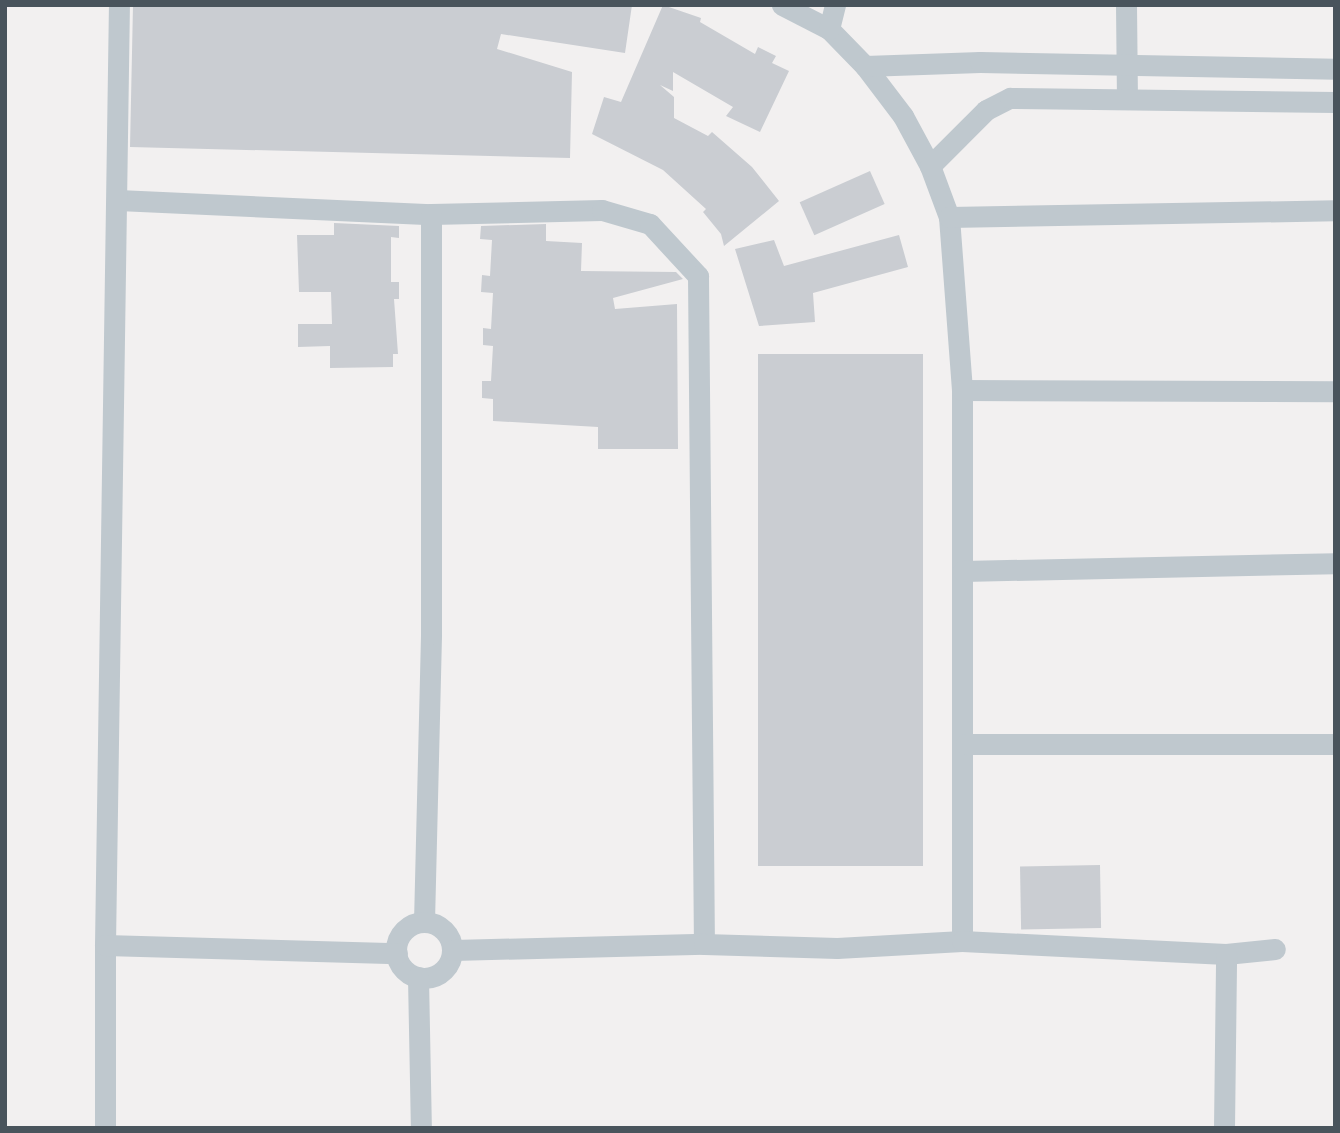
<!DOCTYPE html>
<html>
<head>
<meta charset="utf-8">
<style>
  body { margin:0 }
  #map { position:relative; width:1340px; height:1133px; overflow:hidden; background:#f2f0f0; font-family:"Archivo Narrow",sans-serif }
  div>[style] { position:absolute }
  .building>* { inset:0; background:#cacdd2; transform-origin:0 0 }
  .minor>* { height:21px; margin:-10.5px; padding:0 10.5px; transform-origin:10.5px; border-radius:10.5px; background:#bfc8ce }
  .minor>.ring { margin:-10.5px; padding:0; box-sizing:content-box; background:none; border:21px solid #bfc8ce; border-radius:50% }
  span { translate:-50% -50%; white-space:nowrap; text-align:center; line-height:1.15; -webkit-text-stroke:5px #fff; paint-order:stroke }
  .frame { position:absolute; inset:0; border:7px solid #49545c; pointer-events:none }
</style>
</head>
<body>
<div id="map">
  <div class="building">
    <i style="clip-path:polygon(133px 5px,632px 5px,625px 53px,501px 34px,497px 49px,572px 72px,570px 158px,130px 147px)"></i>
    <i style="clip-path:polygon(663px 5px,701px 18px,700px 22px,755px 54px,758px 47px,776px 56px,772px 63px,789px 71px,760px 132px,726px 116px,733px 107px,673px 72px,673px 91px,660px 85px,674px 97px,674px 118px,708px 136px,712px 132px,752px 167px,779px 201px,724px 246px,721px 234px,703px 212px,706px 209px,663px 170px,592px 134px,604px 97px,621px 102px)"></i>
    <i style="left:870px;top:171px;width:36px;height:77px;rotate:66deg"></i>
    <i style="clip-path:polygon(334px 223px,399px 226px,399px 238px,391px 237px,391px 282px,399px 282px,399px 299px,394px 299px,398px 354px,393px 354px,393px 367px,330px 368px,330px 346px,298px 347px,298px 324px,332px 324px,331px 292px,299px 292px,297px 235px,334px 235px)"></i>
    <i style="clip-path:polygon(546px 224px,546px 241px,582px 243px,581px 271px,676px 272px,683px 279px,613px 298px,615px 309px,677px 304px,678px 449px,598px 449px,598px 427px,493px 421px,493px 399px,482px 398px,482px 381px,491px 381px,493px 346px,483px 345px,483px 328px,491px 329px,493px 293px,481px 292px,482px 275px,490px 276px,492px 240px,480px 239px,481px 226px)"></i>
    <i style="clip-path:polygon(899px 235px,908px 267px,813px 293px,815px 322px,759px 326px,735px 249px,774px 240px,784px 266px)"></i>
    <i style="left:758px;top:354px;width:165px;height:512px"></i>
    <i style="left:1100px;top:865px;width:63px;height:80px;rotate:89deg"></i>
  </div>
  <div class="minor">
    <i style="left:782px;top:5px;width:53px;rotate:27.1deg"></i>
    <i style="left:829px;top:29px;width:52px;rotate:45.8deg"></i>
    <i style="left:865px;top:66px;width:63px;rotate:52.8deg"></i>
    <i style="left:903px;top:116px;width:57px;rotate:61.6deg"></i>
    <i style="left:930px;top:166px;width:54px;rotate:69.6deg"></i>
    <i style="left:949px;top:217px;width:173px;rotate:85.7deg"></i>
    <i style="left:962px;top:390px;width:551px;rotate:90deg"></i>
    <i style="left:1126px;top:5px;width:92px;rotate:89.4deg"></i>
    <i style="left:829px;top:29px;width:25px;rotate:-76deg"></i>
    <i style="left:865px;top:66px;width:115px;rotate:-2deg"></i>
    <i style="left:980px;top:62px;width:355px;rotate:1.1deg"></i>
    <i style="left:930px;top:166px;width:79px;rotate:-45deg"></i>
    <i style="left:986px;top:110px;width:27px;rotate:-27deg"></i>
    <i style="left:1010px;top:98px;width:325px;rotate:0.7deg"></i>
    <i style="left:118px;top:200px;width:313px;rotate:2.6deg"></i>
    <i style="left:431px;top:214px;width:171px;rotate:-1.3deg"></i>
    <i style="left:602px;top:210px;width:50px;rotate:16.3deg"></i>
    <i style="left:650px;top:224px;width:71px;rotate:47.3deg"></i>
    <i style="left:698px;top:276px;width:668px;rotate:89.49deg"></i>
    <i style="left:949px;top:217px;width:386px;rotate:-1deg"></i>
    <i style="left:962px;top:390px;width:373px;rotate:0.2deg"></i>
    <i style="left:963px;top:571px;width:372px;rotate:-1.2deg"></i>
    <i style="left:966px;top:744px;width:369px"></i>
    <i style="left:424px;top:922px;width:288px;rotate:-88.6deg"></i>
    <i style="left:431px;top:634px;width:420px;rotate:-90deg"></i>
    <i class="ring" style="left:396px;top:922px;width:35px;height:35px"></i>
    <i style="left:105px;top:945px;width:940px;rotate:-89.15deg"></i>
    <i style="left:453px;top:950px;width:251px;rotate:-1.4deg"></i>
    <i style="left:704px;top:944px;width:133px;rotate:1.7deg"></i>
    <i style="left:837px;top:948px;width:125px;rotate:-3.2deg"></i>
    <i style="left:962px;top:941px;width:264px;rotate:2.8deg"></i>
    <i style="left:1226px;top:954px;width:49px;rotate:-5.8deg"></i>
    <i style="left:418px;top:977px;width:151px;rotate:88.9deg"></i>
    <i style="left:105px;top:1128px;width:183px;rotate:-90deg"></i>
    <i style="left:105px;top:945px;width:292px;rotate:1.6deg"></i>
    <i style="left:1224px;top:1128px;width:174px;rotate:-89.3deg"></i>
  </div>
  <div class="frame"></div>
</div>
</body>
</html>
